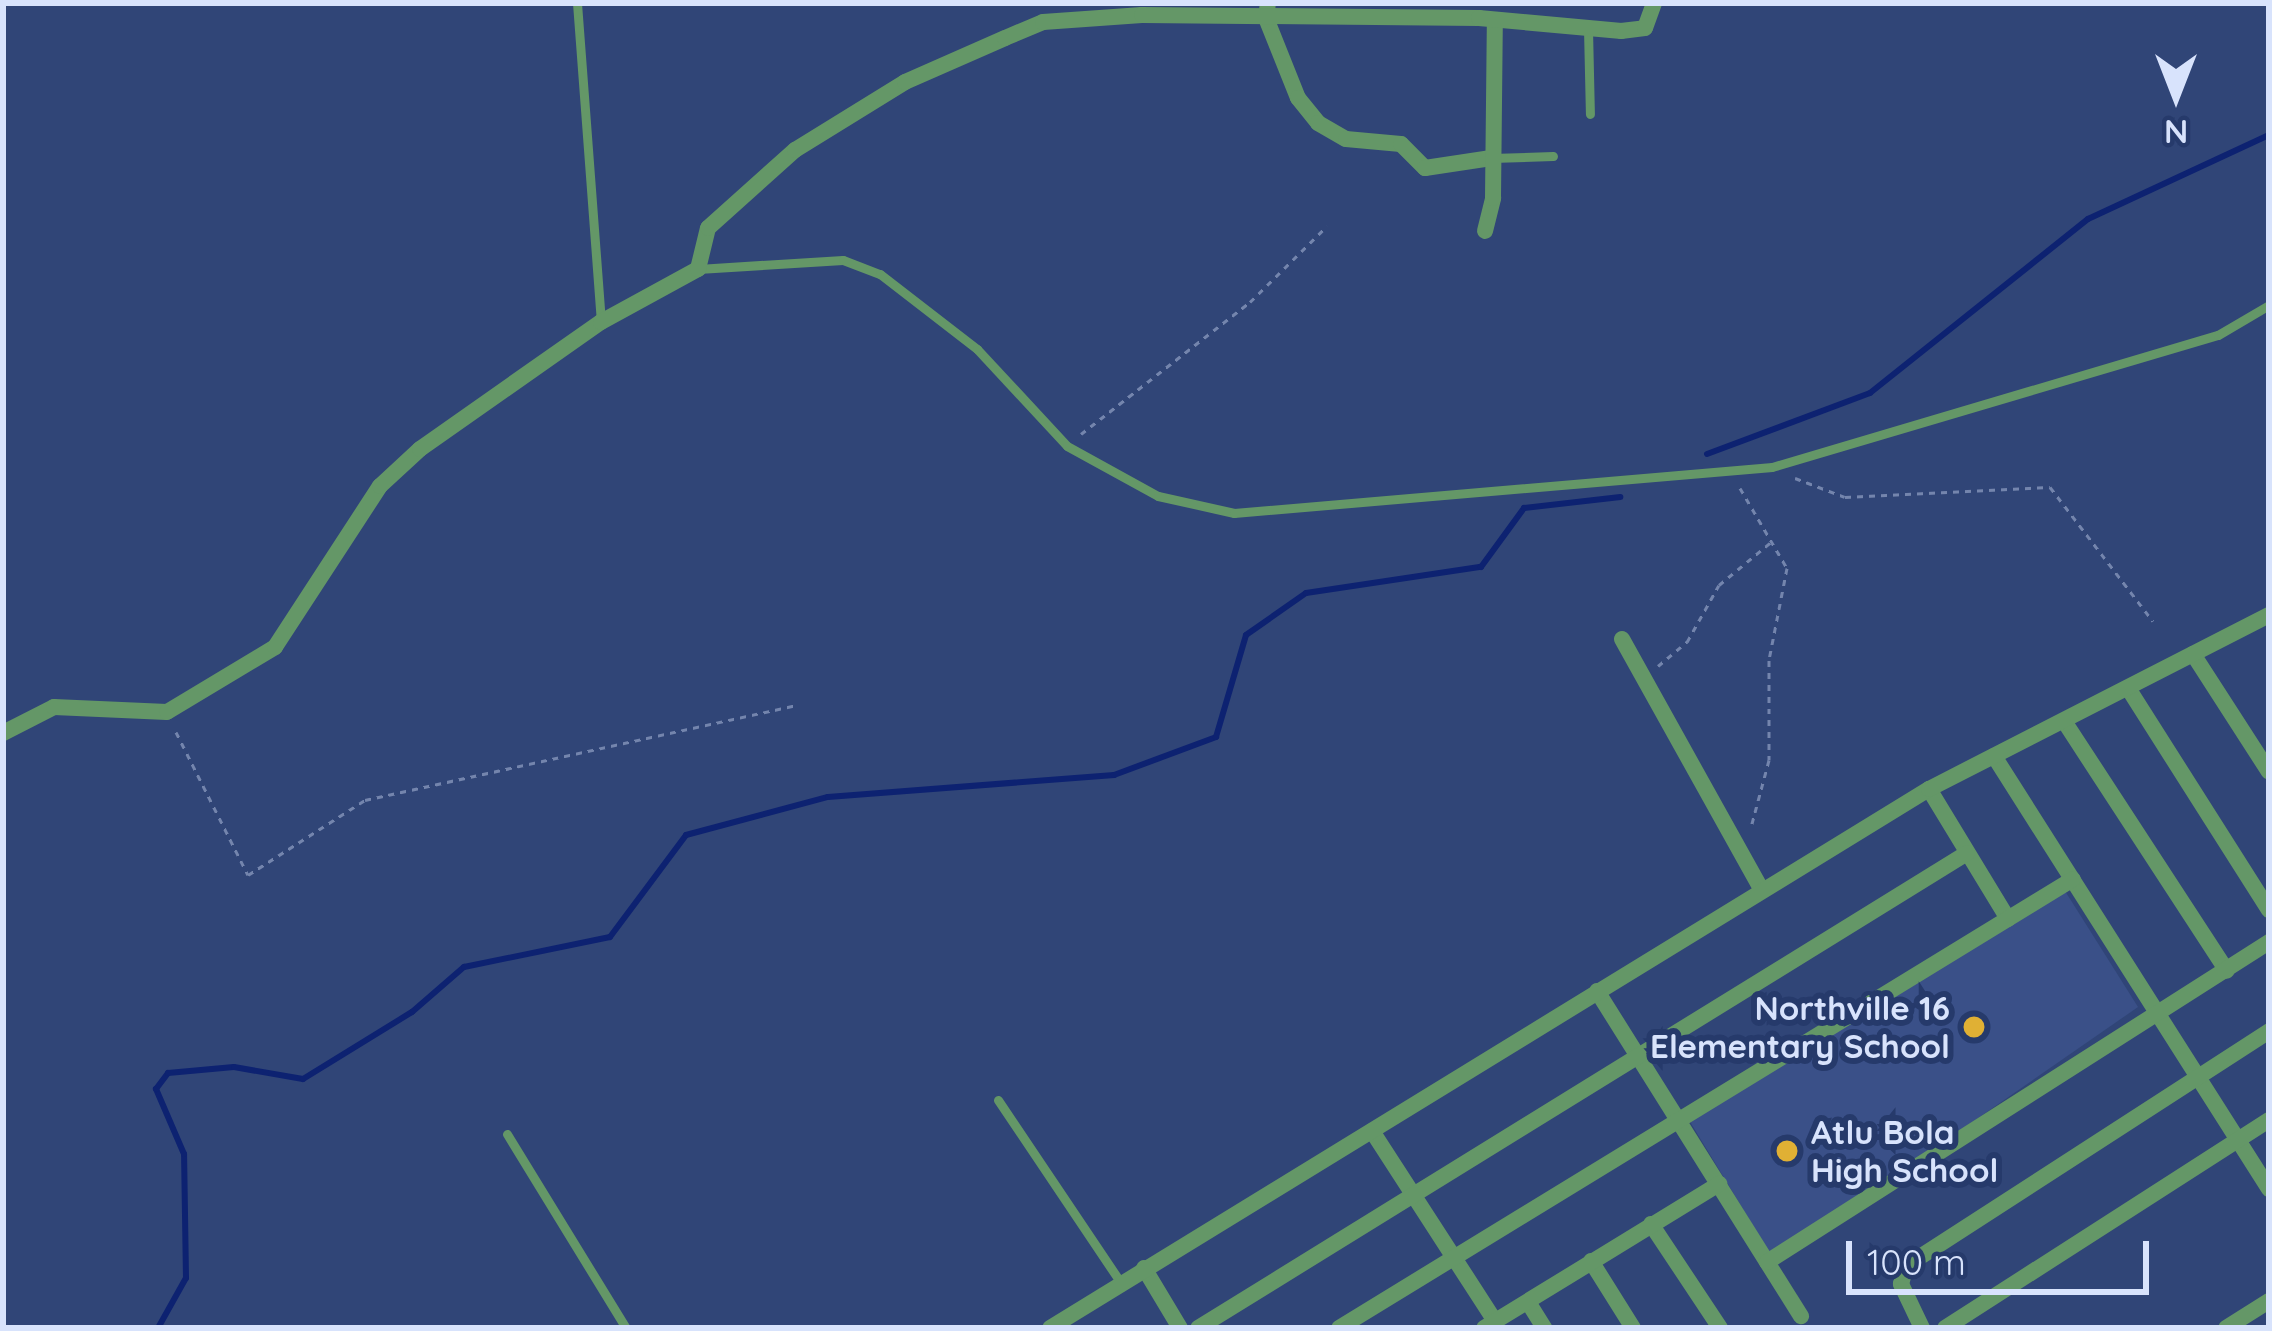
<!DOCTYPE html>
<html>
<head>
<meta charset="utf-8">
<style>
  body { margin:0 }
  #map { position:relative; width:2272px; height:1331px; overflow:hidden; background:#304577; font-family:Quicksand,sans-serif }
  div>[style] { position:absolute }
  .built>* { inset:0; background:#3a5088 }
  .stream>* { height:6px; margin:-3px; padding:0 3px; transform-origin:3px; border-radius:3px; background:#0d2271 }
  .path>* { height:3px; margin-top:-1.5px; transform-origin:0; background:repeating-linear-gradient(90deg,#7485ad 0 6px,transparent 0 12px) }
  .lane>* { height:9px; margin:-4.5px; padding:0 4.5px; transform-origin:4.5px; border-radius:4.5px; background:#649767 }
  .street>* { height:16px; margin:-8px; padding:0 8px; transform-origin:8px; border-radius:8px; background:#649767 }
  .dots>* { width:33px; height:33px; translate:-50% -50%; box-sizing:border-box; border:6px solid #263a6b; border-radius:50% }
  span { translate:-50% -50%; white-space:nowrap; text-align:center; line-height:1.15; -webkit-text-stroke:12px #263a6b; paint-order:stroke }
  .poi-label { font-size:33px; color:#d8e3fc; font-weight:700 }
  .right { translate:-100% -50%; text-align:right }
  .left { translate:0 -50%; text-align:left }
  .frame { position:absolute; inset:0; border:6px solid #d8e3fc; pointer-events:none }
  .north { position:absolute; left:2116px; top:36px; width:120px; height:120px; -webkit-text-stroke:9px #263a6b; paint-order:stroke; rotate:180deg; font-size:33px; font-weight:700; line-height:48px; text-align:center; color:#d8e3fc }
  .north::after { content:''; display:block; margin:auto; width:42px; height:54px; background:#d8e3fc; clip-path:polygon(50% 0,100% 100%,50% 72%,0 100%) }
  .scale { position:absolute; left:1846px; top:1241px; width:303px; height:54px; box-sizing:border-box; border:6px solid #d8e3fc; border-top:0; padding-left:15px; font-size:36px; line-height:42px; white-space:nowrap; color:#d8e3fc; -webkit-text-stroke:9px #263a6b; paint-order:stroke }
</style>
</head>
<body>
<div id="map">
  <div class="built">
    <i style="clip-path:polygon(2065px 891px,2138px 1007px,1886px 1182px,1769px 1252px,1689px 1120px)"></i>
  </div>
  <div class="stream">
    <i style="left:1707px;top:454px;width:174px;rotate:-20.5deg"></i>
    <i style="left:1870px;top:393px;width:279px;rotate:-38.6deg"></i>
    <i style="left:2088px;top:219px;width:200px;rotate:-24.9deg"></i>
    <i style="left:158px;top:1328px;width:57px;rotate:-60.8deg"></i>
    <i style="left:186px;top:1278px;width:124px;rotate:-90.9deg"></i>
    <i style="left:184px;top:1154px;width:71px;rotate:-113.3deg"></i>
    <i style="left:156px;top:1089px;width:20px;rotate:-53deg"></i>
    <i style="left:168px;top:1073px;width:66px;rotate:-5.2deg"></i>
    <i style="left:234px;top:1067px;width:70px;rotate:9.9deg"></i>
    <i style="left:303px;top:1079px;width:128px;rotate:-31.6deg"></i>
    <i style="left:412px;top:1012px;width:69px;rotate:-40.9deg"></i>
    <i style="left:464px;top:967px;width:149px;rotate:-11.6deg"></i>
    <i style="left:610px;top:937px;width:127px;rotate:-53.3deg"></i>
    <i style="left:686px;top:835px;width:147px;rotate:-15deg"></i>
    <i style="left:828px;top:797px;width:287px;rotate:-4.4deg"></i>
    <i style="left:1114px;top:775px;width:109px;rotate:-20.4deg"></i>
    <i style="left:1216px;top:737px;width:106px;rotate:-73.6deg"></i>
    <i style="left:1246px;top:635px;width:73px;rotate:-35deg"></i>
    <i style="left:1306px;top:593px;width:177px;rotate:-8.5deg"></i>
    <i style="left:1481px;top:567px;width:73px;rotate:-53.9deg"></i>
    <i style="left:1524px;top:508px;width:97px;rotate:-6.5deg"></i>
  </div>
  <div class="path">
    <i style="left:1081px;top:434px;width:214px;rotate:-38deg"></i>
    <i style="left:1250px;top:302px;width:108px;rotate:-44.6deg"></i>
    <i style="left:1795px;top:478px;width:53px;rotate:20.8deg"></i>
    <i style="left:1845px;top:497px;width:205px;rotate:-2.8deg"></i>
    <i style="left:2050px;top:487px;width:169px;rotate:52.5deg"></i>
    <i style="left:1740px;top:488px;width:93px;rotate:59.6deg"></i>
    <i style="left:1787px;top:568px;width:94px;rotate:101.1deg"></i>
    <i style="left:1769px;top:660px;width:100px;rotate:90deg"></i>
    <i style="left:1769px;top:760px;width:69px;rotate:105deg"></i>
    <i style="left:1658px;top:666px;width:38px;rotate:-40deg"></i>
    <i style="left:1687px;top:642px;width:65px;rotate:-60.7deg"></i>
    <i style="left:1719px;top:585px;width:67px;rotate:-39.6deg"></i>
    <i style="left:176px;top:732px;width:160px;rotate:63.3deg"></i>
    <i style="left:248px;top:875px;width:139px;rotate:-32.7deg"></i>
    <i style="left:365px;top:800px;width:442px;rotate:-12.4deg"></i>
  </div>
  <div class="lane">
    <i style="left:577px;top:3px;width:320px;rotate:85.7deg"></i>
    <i style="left:1588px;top:29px;width:85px;rotate:88.7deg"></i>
    <i style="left:1491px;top:158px;width:62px;rotate:-1.8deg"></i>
    <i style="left:698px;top:269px;width:145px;rotate:-3.6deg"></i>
    <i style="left:843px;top:260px;width:40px;rotate:21deg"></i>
    <i style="left:880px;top:274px;width:123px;rotate:37.7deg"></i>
    <i style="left:977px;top:349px;width:132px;rotate:47.1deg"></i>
    <i style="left:1067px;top:446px;width:104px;rotate:28.8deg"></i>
    <i style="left:1158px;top:496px;width:78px;rotate:12.6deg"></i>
    <i style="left:1234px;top:513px;width:540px;rotate:-4.89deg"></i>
    <i style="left:1772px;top:467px;width:465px;rotate:-16.5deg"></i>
    <i style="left:2218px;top:335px;width:59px;rotate:-30.5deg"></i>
    <i style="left:998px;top:1100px;width:220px;rotate:56.1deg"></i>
    <i style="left:507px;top:1134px;width:228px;rotate:58.5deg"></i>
  </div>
  <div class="street">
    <i style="left:1268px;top:3px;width:15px;rotate:98deg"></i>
    <i style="left:1266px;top:18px;width:86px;rotate:68.2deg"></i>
    <i style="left:1298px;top:98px;width:32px;rotate:51deg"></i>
    <i style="left:1318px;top:123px;width:32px;rotate:30deg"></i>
    <i style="left:1346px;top:139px;width:55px;rotate:5.2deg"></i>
    <i style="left:1401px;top:144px;width:34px;rotate:45deg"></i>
    <i style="left:1425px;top:168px;width:67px;rotate:-8.6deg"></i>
    <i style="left:1485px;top:231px;width:34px;rotate:-76deg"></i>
    <i style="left:1493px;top:198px;width:178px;rotate:-89.4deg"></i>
    <i style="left:1622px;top:639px;width:286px;rotate:60.9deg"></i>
    <i style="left:2193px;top:654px;width:140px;rotate:57.2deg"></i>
    <i style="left:2128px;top:688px;width:263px;rotate:57.6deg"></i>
    <i style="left:2064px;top:721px;width:298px;rotate:56.9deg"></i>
    <i style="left:3px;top:733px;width:57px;rotate:-27deg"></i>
    <i style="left:54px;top:707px;width:113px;rotate:2.5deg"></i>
    <i style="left:167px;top:712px;width:126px;rotate:-31deg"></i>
    <i style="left:275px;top:647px;width:192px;rotate:-56.9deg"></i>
    <i style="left:380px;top:486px;width:54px;rotate:-42.8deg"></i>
    <i style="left:420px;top:449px;width:221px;rotate:-35.1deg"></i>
    <i style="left:601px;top:322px;width:111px;rotate:-28.7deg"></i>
    <i style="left:698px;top:269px;width:42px;rotate:-76.3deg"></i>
    <i style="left:708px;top:228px;width:117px;rotate:-41.9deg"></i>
    <i style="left:795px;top:150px;width:129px;rotate:-31.7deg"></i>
    <i style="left:905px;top:82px;width:109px;rotate:-23.7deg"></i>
    <i style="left:1005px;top:38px;width:41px;rotate:-22.8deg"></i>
    <i style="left:1043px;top:22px;width:99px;rotate:-4deg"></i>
    <i style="left:1142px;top:15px;width:337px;rotate:0.5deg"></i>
    <i style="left:1479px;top:18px;width:143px;rotate:5.2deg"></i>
    <i style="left:1621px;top:31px;width:24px;rotate:-7deg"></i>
    <i style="left:1645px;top:28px;width:27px;rotate:-70deg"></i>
    <i style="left:1994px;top:756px;width:513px;rotate:57.58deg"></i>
    <i style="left:1929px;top:789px;width:152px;rotate:58.7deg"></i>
    <i style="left:1597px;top:991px;width:384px;rotate:57.9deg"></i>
    <i style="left:1372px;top:1131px;width:226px;rotate:57.1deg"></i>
    <i style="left:1651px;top:1224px;width:125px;rotate:56.4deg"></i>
    <i style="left:1591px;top:1261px;width:79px;rotate:57.9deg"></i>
    <i style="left:1767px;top:1262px;width:595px;rotate:-32.52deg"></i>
    <i style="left:1144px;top:1268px;width:70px;rotate:59deg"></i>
    <i style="left:1528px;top:1302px;width:31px;rotate:58deg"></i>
    <i style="left:1050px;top:1328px;width:1031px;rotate:-31.52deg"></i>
    <i style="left:1929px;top:789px;width:382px;rotate:-27.1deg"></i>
    <i style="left:1198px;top:1328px;width:904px;rotate:-31.7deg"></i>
    <i style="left:1339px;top:1328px;width:860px;rotate:-31.45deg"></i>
    <i style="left:1484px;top:1328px;width:276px;rotate:-31.5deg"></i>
    <i style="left:1922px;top:1328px;width:49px;rotate:-115.5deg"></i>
    <i style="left:1901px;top:1284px;width:19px;rotate:-74deg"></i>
    <i style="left:1906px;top:1266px;width:432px;rotate:-32.9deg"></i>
    <i style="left:1945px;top:1328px;width:385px;rotate:-32.7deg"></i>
    <i style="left:2226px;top:1328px;width:51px;rotate:-32.1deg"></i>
  </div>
  <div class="dots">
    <i style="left:1974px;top:1027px;background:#e0b034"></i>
    <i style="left:1787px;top:1151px;background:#e0b034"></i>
  </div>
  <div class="poi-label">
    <span class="right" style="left:1950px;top:1027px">Northville 16<br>Elementary School</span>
    <span class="left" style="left:1811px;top:1151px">Atlu Bola<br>High School</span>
  </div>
  <div class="frame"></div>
  <div class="north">N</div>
  <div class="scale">100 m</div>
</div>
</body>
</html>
